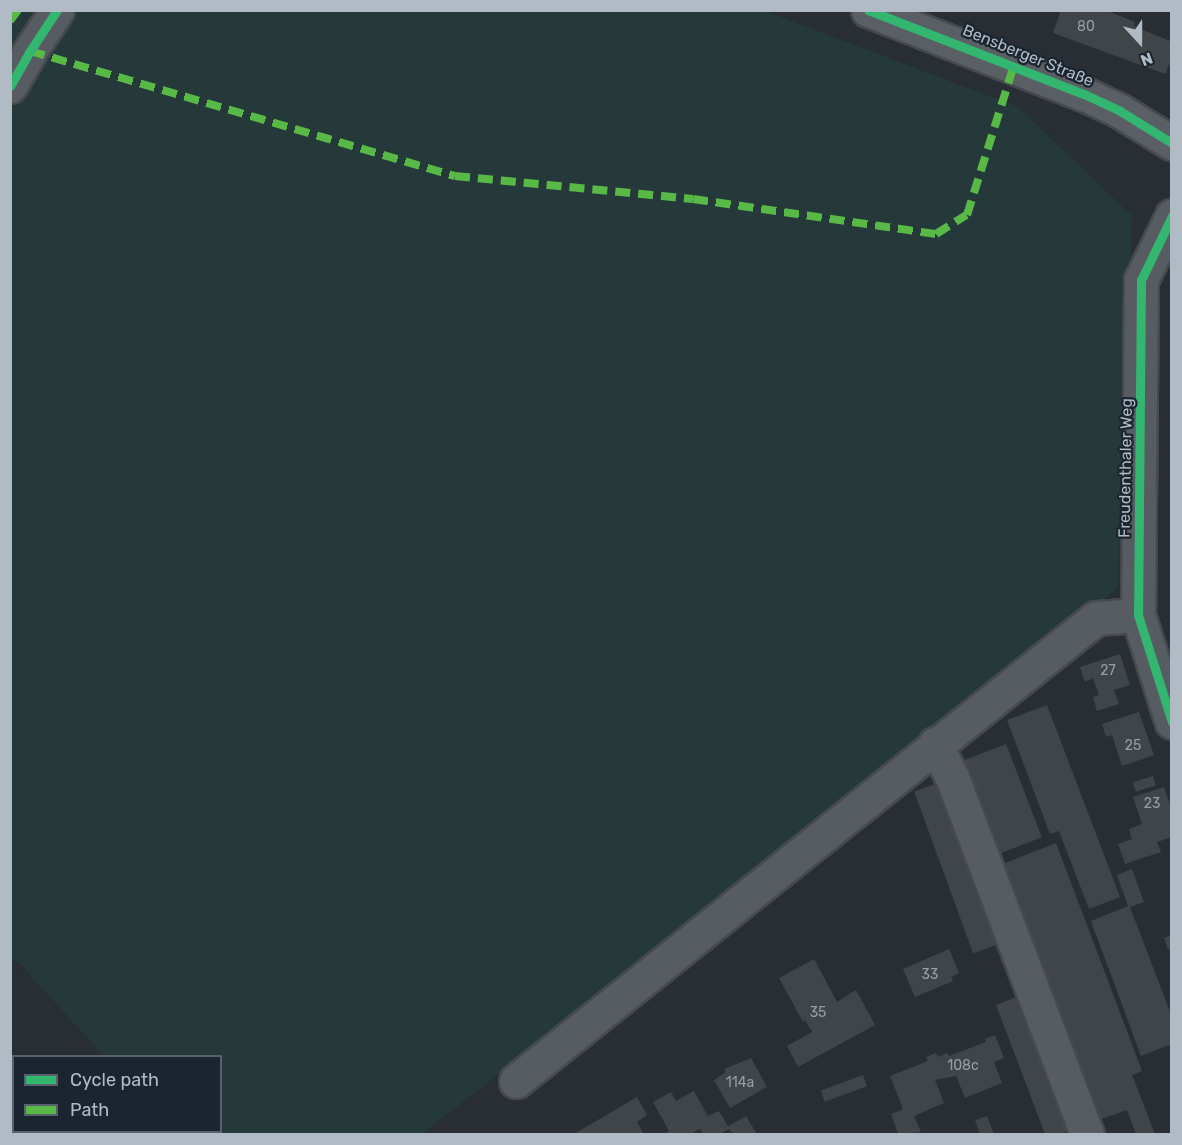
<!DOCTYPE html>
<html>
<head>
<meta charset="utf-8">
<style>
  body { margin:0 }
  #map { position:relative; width:1182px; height:1145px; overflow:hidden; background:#282e34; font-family:Rubik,sans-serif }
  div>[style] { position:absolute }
  .green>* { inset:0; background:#25393a }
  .building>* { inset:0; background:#40454a; transform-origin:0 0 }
  .roads { filter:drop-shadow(2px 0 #464a4f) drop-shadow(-2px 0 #464a4f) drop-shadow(0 2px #464a4f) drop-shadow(0 -2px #464a4f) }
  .minor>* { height:33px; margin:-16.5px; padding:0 16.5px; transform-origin:16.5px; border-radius:16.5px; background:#575c62 }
  .major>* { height:33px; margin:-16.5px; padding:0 16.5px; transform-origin:16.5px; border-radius:16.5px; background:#595f64 }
  .quiet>* { height:8px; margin-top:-4px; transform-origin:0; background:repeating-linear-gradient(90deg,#58b947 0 15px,transparent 0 23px) }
  .cycleway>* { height:9px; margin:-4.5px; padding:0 4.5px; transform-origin:4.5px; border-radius:4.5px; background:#33b770 }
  span { translate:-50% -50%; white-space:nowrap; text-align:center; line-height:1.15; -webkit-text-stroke:4.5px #1b252f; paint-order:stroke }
  .number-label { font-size:14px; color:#949ea7 }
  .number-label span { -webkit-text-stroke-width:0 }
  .street-label { font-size:16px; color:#b0bbc6 }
  .frame { position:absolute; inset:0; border:12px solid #b0bbc6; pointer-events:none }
  .legend { position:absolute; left:12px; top:1055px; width:210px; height:78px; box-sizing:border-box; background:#1b252f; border:2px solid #57616b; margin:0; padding:8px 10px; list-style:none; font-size:18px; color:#b0bbc6 }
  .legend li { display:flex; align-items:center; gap:12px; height:30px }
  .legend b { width:30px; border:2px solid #57616b }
  .north { position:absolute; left:1110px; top:12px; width:60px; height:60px; -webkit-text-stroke:4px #1b252f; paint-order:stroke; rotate:159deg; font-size:16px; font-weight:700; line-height:24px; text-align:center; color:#b0bbc6 }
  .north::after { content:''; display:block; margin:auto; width:21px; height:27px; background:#b0bbc6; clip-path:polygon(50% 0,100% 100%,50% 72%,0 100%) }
</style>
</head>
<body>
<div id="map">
  <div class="green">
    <i style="clip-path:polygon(10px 11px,765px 11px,1018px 107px,1132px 216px,1118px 588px,422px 1134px,174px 1134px,172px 1132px,220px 1132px,220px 1056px,104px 1056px,20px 964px,11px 959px)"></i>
  </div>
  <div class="building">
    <i style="clip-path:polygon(1061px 10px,1105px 10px,1135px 22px,1134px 26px,1170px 41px,1172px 37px,1172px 58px,1165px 74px,1053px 33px)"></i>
    <i style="clip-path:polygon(1120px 654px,1130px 685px,1114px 690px,1119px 704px,1097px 711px,1093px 697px,1099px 695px,1093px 678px,1085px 682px,1080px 667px)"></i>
    <i style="clip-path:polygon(1047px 705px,1120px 897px,1089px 909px,1059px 831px,1050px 834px,1007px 720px)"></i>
    <i style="clip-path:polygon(1139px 712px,1154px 755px,1122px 766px,1112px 735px,1106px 737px,1102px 724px)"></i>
    <i style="left:1006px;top:744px;width:100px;height:56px;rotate:69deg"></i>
    <i style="left:1153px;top:776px;width:10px;height:21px;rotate:73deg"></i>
    <i style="left:949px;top:779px;width:172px;height:37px;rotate:70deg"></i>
    <i style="clip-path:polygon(1164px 787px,1172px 810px,1172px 837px,1157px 842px,1161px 852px,1125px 864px,1118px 844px,1132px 839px,1129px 829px,1142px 824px,1133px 797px)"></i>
    <i style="clip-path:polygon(1056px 843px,1142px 1071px,1132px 1075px,1155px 1134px,1136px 1134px,1127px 1110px,1090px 1123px,993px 868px)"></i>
    <i style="clip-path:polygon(1132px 869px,1144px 902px,1130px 907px,1172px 1017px,1172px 1044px,1141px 1056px,1091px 921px,1128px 906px,1117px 875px)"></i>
    <i style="clip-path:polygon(1172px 935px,1172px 948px,1168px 949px,1164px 938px)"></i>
    <i style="clip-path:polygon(949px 949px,959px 973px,951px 977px,953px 981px,915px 997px,903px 969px)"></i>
    <i style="clip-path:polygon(814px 959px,837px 1002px,856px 990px,875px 1025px,798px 1067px,787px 1046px,812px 1032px,805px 1020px,803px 1022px,779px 978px)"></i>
    <i style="clip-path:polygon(1029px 992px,1080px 1127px,1061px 1134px,1045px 1134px,996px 1005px)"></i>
    <i style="clip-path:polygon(995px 1035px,1004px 1058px,994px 1062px,1002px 1083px,965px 1098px,956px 1076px,935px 1080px,944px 1103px,914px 1116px,921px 1132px,898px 1134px,891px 1114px,903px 1109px,890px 1076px,928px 1061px,926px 1057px,936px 1053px,938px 1057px,947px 1053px,949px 1056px,986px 1042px,985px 1039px)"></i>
    <i style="clip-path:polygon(751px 1058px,767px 1087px,730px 1108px,714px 1080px,726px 1072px,724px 1069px)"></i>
    <i style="left:863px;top:1075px;width:12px;height:45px;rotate:70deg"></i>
    <i style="clip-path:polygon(694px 1091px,708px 1116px,719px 1111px,728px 1126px,746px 1116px,757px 1134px,733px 1134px,729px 1129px,720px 1134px,703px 1134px,700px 1129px,690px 1134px,663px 1134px,669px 1131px,653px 1102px,671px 1092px,676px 1101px)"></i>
    <i style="clip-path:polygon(637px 1097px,647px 1115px,637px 1122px,644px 1134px,574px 1134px)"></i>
    <i style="clip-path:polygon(987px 1116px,994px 1134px,980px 1134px,975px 1120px)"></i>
    <i style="left:25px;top:1132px;width:93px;height:5px"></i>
  </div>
  <div class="roads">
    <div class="minor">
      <i style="left:10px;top:86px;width:40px;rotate:-60.3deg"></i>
      <i style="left:30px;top:51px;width:49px;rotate:-56.6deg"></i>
      <i style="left:1172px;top:216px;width:71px;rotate:115.8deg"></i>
      <i style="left:1141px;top:280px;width:335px;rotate:90.5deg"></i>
      <i style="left:1138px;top:615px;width:112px;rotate:72.4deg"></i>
      <i style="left:935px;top:744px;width:37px;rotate:63deg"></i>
      <i style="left:952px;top:777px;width:382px;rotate:69.3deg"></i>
      <i style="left:516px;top:1081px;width:742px;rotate:-38.6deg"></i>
      <i style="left:1096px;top:618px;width:42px;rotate:-4.1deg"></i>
    </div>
    <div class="major">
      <i style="left:868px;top:10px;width:232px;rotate:21.3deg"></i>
      <i style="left:1084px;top:94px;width:40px;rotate:25deg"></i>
      <i style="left:1120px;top:111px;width:61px;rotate:31.6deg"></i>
    </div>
  </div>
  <div class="quiet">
    <i style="left:10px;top:21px;width:14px;rotate:-54deg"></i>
    <i style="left:30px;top:51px;width:443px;rotate:16.4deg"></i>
    <i style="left:455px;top:176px;width:239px;rotate:5.5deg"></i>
    <i style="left:693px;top:199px;width:246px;rotate:8.2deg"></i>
    <i style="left:936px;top:234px;width:36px;rotate:-32deg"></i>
    <i style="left:967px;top:215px;width:157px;rotate:-72.6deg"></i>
  </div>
  <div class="cycleway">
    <i style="left:868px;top:10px;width:232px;rotate:21.3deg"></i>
    <i style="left:1084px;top:94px;width:40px;rotate:25deg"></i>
    <i style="left:1120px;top:111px;width:61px;rotate:31.6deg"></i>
    <i style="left:10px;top:86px;width:40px;rotate:-60.3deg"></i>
    <i style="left:30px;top:51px;width:49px;rotate:-56.6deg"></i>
    <i style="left:1172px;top:216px;width:71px;rotate:115.8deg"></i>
    <i style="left:1141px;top:280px;width:335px;rotate:90.5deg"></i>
    <i style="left:1138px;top:615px;width:112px;rotate:72.4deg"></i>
  </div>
  <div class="number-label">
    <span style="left:1086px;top:27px">80</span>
    <span style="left:1108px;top:671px">27</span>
    <span style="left:1133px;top:746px">25</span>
    <span style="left:1152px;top:804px">23</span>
    <span style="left:930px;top:975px">33</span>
    <span style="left:818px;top:1013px">35</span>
    <span style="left:963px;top:1066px">108c</span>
    <span style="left:740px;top:1083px">114a</span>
  </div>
  <div class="street-label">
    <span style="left:1028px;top:56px;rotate:22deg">Bensberger Straße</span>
    <span style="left:1126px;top:468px;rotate:-89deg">Freudenthaler Weg</span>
  </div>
  <div class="frame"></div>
  <ul class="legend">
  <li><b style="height:8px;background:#33b770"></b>Cycle path</li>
  <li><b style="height:8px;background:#58b947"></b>Path</li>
  </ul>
  <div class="north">N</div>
</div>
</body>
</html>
